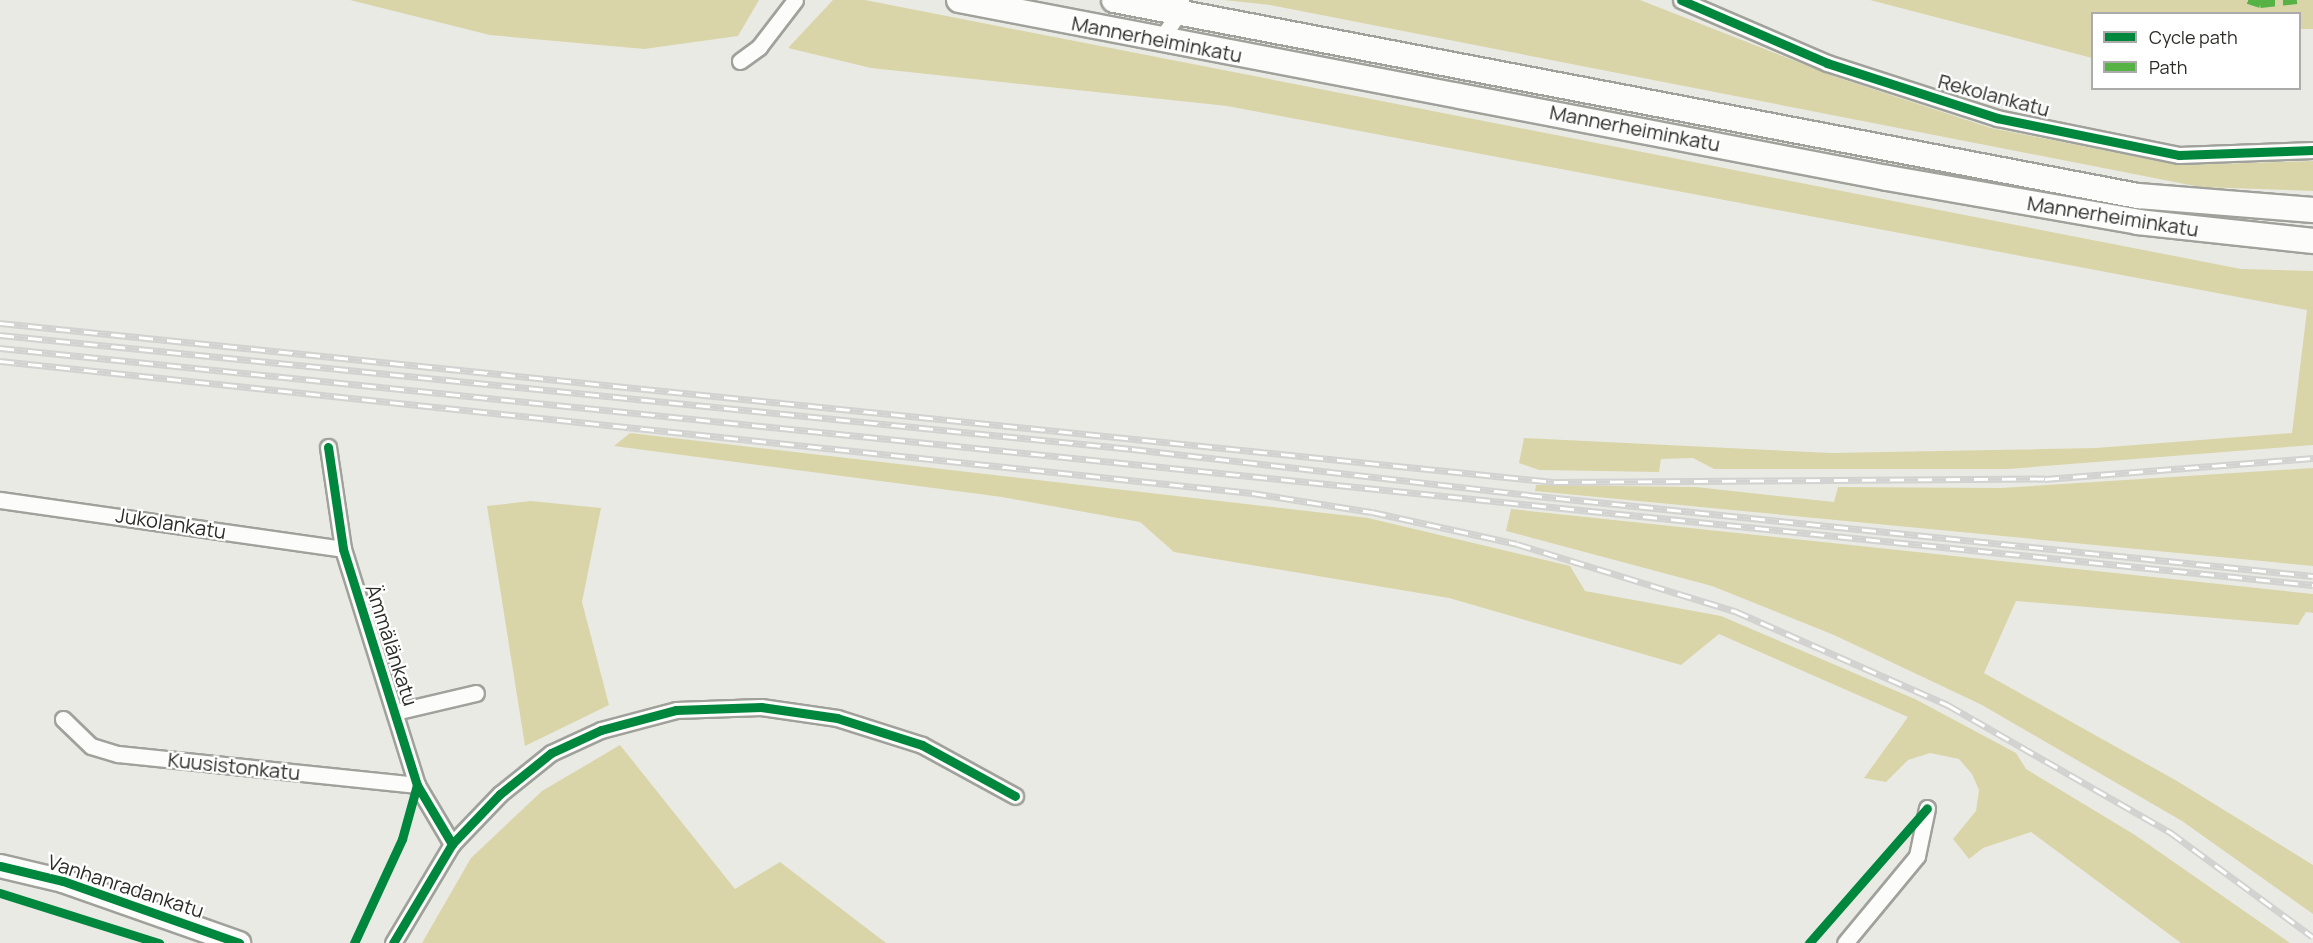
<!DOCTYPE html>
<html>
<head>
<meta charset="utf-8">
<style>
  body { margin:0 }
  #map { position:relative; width:2313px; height:943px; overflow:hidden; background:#eaeae4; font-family:Manrope,sans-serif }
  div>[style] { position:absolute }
  .green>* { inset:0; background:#d9d5a9 }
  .roads { filter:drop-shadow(2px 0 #a1a19c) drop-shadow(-2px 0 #a1a19c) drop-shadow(0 2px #a1a19c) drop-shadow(0 -2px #a1a19c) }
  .street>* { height:15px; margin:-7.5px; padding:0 7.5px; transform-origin:7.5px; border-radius:7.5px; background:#fcfcfb }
  .secondary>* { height:22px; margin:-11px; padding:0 11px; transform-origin:11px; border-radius:11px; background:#fcfcfb }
  .primary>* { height:24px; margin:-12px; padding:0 12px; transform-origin:12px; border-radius:12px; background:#fcfcfb }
  .rail>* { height:7px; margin-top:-3.5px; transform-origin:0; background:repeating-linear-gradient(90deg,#fff 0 14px,#d2d2d0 0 28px); box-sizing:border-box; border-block:2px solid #d2d2d0 }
  .quiet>* { height:8px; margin-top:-4px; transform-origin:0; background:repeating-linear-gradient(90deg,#56b245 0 15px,transparent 0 23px) }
  .cycleway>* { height:9px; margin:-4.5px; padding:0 4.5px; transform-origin:4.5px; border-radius:4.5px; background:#00873e }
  span { translate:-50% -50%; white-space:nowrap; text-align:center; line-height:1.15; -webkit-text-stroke:4.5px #fff; paint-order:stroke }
  .street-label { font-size:20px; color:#2c2c27 }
  .legend { position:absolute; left:2091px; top:12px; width:210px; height:78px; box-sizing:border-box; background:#fff; border:2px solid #ababa9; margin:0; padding:8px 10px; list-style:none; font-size:18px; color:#2c2c27 }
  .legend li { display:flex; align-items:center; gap:12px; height:30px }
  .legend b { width:30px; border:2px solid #ababa9 }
</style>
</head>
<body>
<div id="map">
  <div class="green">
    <i style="clip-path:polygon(350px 0,759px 0,738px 36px,644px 49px,490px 35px)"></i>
    <i style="clip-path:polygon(833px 0,865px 0,2241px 269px,2313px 271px,2313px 445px,2008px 469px,1714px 469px,1693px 458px,1661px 459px,1659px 472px,1539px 470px,1519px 463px,1524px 438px,1831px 453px,2096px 448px,2292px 433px,2307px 310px,1227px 106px,871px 68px,788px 48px)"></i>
    <i style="clip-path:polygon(1224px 0,1640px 0,1836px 77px,1991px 128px,2178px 165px,2313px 161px,2313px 191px,2200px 187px,1270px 5px)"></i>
    <i style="clip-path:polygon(1870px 0,2313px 0,2313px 29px,2300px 29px,2300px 14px,2092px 14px,2092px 58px)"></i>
    <i style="clip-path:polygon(630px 433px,1368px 518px,1570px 566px,1585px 591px,1721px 616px,1915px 699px,2016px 753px,2026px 769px,2135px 835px,2290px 943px,2181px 943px,2031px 832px,1983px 848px,1969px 859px,1953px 839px,1976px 811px,1979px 790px,1972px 774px,1959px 759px,1930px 753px,1908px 760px,1886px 782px,1864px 778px,1908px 717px,1719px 634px,1681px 665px,1449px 598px,1174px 552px,1140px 522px,1002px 497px,614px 446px)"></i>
    <i style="clip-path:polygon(2313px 468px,2313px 566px,1535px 491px,1536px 485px,1696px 487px,1834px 502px,1838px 487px,2001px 488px)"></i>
    <i style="clip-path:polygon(531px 501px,601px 508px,582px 602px,609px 705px,525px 746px,487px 506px)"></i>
    <i style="clip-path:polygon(1511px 509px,2313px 594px,2313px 613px,2306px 612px,2298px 625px,2016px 601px,1984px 673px,2177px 781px,2313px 865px,2313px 914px,2182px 821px,1982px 705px,1834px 635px,1712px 586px,1506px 531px)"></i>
    <i style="clip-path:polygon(620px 745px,735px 889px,780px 862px,886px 943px,422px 943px,471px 858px,542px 791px)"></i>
  </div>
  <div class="roads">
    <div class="street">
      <i style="left:1681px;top:0;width:159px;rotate:23.3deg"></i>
      <i style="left:1827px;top:63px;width:179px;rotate:17.9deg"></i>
      <i style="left:1997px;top:118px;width:186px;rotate:11.5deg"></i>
      <i style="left:2179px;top:155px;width:134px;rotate:-2.1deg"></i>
      <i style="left:1160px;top:40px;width:33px;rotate:-55deg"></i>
      <i style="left:1179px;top:13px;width:13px;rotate:-81deg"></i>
      <i style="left:740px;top:61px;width:24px;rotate:-36deg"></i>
      <i style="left:759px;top:47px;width:59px;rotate:-52.5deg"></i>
      <i style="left:328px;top:447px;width:103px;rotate:81.6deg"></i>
      <i style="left:343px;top:549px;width:247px;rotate:72.6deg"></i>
      <i style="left:417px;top:785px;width:69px;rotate:59.3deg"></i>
      <i style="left:0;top:500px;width:346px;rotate:8.1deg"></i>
      <i style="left:395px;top:712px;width:83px;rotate:-13.2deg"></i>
      <i style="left:63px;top:719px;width:39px;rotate:44deg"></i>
      <i style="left:91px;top:746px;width:28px;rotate:17deg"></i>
      <i style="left:118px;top:754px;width:301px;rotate:5.9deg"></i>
      <i style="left:393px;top:943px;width:115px;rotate:-59.2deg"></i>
      <i style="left:452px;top:844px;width:69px;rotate:-46.2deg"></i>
      <i style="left:500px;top:794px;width:65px;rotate:-38.8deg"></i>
      <i style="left:551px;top:753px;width:55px;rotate:-24.7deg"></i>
      <i style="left:601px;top:730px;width:78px;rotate:-14.9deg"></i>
      <i style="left:676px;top:710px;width:85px;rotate:-2deg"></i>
      <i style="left:761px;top:707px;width:77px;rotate:8.2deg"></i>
      <i style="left:837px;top:718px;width:89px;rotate:17.6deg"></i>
      <i style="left:922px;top:745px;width:106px;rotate:28.7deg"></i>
      <i style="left:1845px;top:943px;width:113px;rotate:-50.4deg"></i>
      <i style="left:1917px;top:856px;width:49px;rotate:-78.2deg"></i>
    </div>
    <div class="secondary">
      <i style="left:0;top:866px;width:65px;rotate:13.4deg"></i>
      <i style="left:63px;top:881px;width:187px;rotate:19.4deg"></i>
    </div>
    <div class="primary">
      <i style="left:959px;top:0;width:945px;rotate:10.86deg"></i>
      <i style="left:1887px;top:178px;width:255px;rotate:9.9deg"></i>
      <i style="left:2138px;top:222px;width:176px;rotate:6.2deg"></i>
      <i style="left:1114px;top:0;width:1043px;rotate:10.84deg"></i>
      <i style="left:2138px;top:196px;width:176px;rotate:4.6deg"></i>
    </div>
  </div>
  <div class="rail">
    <i style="left:0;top:323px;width:1562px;rotate:5.84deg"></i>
    <i style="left:1554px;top:482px;width:491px;rotate:-0.4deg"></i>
    <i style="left:2045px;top:479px;width:269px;rotate:-4.5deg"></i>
    <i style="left:0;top:335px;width:1138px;rotate:5.75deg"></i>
    <i style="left:1132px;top:449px;width:399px;rotate:6.6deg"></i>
    <i style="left:1528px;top:495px;width:789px;rotate:5.89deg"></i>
    <i style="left:0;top:348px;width:2325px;rotate:5.85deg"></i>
    <i style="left:0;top:361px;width:1259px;rotate:6.02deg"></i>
    <i style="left:1252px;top:493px;width:121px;rotate:9deg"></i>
    <i style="left:1372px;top:512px;width:148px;rotate:12.4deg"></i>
    <i style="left:1517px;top:544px;width:228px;rotate:17.1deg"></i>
    <i style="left:1735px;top:611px;width:233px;rotate:23.8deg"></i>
    <i style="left:1948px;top:705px;width:256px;rotate:29.8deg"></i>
    <i style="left:2170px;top:832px;width:177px;rotate:36.3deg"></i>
  </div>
  <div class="quiet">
    <i style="left:2248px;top:0;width:13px;rotate:18deg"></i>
    <i style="left:2260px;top:4px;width:37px;rotate:-6deg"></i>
  </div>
  <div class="cycleway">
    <i style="left:1681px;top:0;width:159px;rotate:23.3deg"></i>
    <i style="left:1827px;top:63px;width:179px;rotate:17.9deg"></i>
    <i style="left:1997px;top:118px;width:186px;rotate:11.5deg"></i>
    <i style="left:2179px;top:155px;width:134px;rotate:-2.1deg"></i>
    <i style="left:328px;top:447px;width:103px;rotate:81.6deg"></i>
    <i style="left:343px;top:549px;width:247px;rotate:72.6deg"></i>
    <i style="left:417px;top:785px;width:69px;rotate:59.3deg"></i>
    <i style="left:0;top:866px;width:65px;rotate:13.4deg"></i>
    <i style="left:63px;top:881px;width:187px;rotate:19.4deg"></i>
    <i style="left:0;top:893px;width:167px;rotate:17.5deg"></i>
    <i style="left:354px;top:943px;width:115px;rotate:-65.2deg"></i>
    <i style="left:402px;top:839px;width:56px;rotate:-74.5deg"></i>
    <i style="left:393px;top:943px;width:115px;rotate:-59.2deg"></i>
    <i style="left:452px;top:844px;width:69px;rotate:-46.2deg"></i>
    <i style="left:500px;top:794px;width:65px;rotate:-38.8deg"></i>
    <i style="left:551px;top:753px;width:55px;rotate:-24.7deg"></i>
    <i style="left:601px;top:730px;width:78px;rotate:-14.9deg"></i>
    <i style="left:676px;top:710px;width:85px;rotate:-2deg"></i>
    <i style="left:761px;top:707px;width:77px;rotate:8.2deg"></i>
    <i style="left:837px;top:718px;width:89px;rotate:17.6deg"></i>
    <i style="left:922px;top:745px;width:106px;rotate:28.7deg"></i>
    <i style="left:1809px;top:943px;width:179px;rotate:-48.8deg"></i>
  </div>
  <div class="street-label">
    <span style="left:1157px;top:39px;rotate:11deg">Mannerheiminkatu</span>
    <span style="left:1994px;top:95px;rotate:15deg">Rekolankatu</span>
    <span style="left:1635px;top:128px;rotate:11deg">Mannerheiminkatu</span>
    <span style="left:2113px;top:216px;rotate:9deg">Mannerheiminkatu</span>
    <span style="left:171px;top:523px;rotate:9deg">Jukolankatu</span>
    <span style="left:392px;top:645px;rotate:72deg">Ämmälänkatu</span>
    <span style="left:234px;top:766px;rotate:6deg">Kuusistonkatu</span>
    <span style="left:126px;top:886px;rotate:18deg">Vanhanradankatu</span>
  </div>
  <ul class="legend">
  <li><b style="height:8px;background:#00873e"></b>Cycle path</li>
  <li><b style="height:8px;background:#56b245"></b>Path</li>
  </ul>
</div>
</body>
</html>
